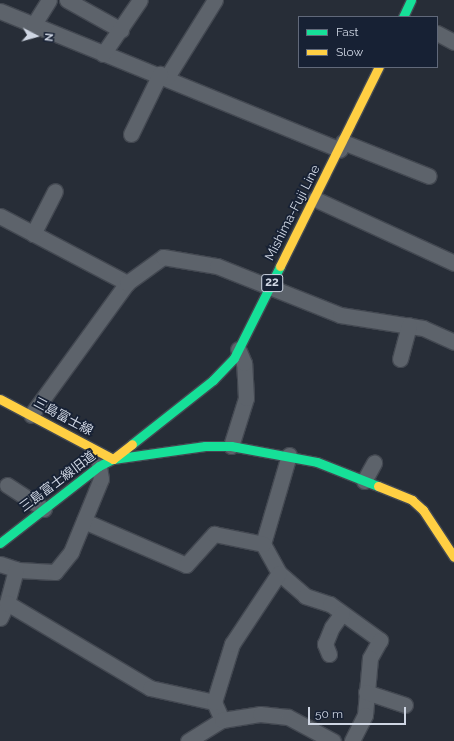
<!DOCTYPE html>
<html>
<head>
<meta charset="utf-8">
<style>
  body { margin:0 }
  #map { position:relative; width:454px; height:741px; overflow:hidden; background:#272d37; font-family:Raleway,"Noto Sans JP",sans-serif }
  div>[style] { position:absolute }
  .roads { filter:drop-shadow(1px 0 #434851) drop-shadow(-1px 0 #434851) drop-shadow(0 1px #434851) drop-shadow(0 -1px #434851) }
  .street>* { height:15px; margin:-7.5px; padding:0 7.5px; transform-origin:7.5px; border-radius:7.5px; background:#5d636b }
  .fast>* { height:9px; margin:-4.5px; padding:0 4.5px; transform-origin:4.5px; border-radius:4.5px; background:#16e098 }
  .slow>* { height:9px; margin:-4.5px; padding:0 4.5px; transform-origin:4.5px; border-radius:4.5px; background:#ffcf43 }
  span { translate:-50% -50%; white-space:nowrap; text-align:center; line-height:1.15; -webkit-text-stroke:3.5px #172134; paint-order:stroke }
  .shield-label span { padding:1px 3px; background:#172134; border:1px solid; border-radius:3px; -webkit-text-stroke-width:0 }
  .shield-label { font-size:12px; color:#cfd6e3; font-weight:700 }
  .street-label { font-size:13px; color:#cfd6e3 }
  .legend { position:absolute; left:298px; top:16px; width:140px; height:52px; box-sizing:border-box; background:#172134; border:1px solid #61697a; margin:0; padding:5px 7px; list-style:none; font-size:12px; color:#cfd6e3 }
  .legend li { display:flex; align-items:center; gap:8px; height:20px }
  .legend b { width:20px; border:1px solid #61697a }
  .north { position:absolute; left:16px; top:16px; width:40px; height:40px; -webkit-text-stroke:3px #172134; paint-order:stroke; rotate:96deg; font-size:11px; font-weight:700; line-height:16px; text-align:center; color:#cfd6e3 }
  .north::after { content:''; display:block; margin:auto; width:14px; height:18px; background:#cfd6e3; clip-path:polygon(50% 0,100% 100%,50% 72%,0 100%) }
  .scale { position:absolute; left:308px; top:707px; width:98px; height:18px; box-sizing:border-box; border:2px solid #cfd6e3; border-top:0; padding-left:5px; font-size:12px; line-height:14px; white-space:nowrap; color:#cfd6e3; -webkit-text-stroke:3px #172134; paint-order:stroke }
</style>
</head>
<body>
<div id="map">
  <div class="roads">
    <div class="street">
      <i style="left:67px;top:0;width:62px;rotate:29.1deg"></i>
      <i style="left:0;top:11px;width:367px;rotate:22.2deg"></i>
      <i style="left:34px;top:24px;width:28px;rotate:-58deg"></i>
      <i style="left:437px;top:33px;width:19px;rotate:28deg"></i>
      <i style="left:103px;top:54px;width:65px;rotate:-55.6deg"></i>
      <i style="left:167px;top:77px;width:91px;rotate:-58.1deg"></i>
      <i style="left:131px;top:134px;width:67px;rotate:-64.2deg"></i>
      <i style="left:343px;top:142px;width:92px;rotate:21.6deg"></i>
      <i style="left:315px;top:199px;width:153px;rotate:24.7deg"></i>
      <i style="left:0;top:216px;width:144px;rotate:27.8deg"></i>
      <i style="left:127px;top:283px;width:163px;rotate:126deg"></i>
      <i style="left:33px;top:234px;width:48px;rotate:-62.9deg"></i>
      <i style="left:127px;top:283px;width:44px;rotate:-35.8deg"></i>
      <i style="left:163px;top:257px;width:55px;rotate:9.5deg"></i>
      <i style="left:217px;top:266px;width:132px;rotate:21.7deg"></i>
      <i style="left:340px;top:315px;width:84px;rotate:8.9deg"></i>
      <i style="left:423px;top:328px;width:34px;rotate:24deg"></i>
      <i style="left:400px;top:359px;width:35px;rotate:-75deg"></i>
      <i style="left:231px;top:446px;width:50px;rotate:-72.6deg"></i>
      <i style="left:246px;top:398px;width:35px;rotate:-93deg"></i>
      <i style="left:244px;top:363px;width:15px;rotate:-113deg"></i>
      <i style="left:289px;top:455px;width:93px;rotate:106.3deg"></i>
      <i style="left:263px;top:544px;width:33px;rotate:61deg"></i>
      <i style="left:279px;top:573px;width:35px;rotate:41deg"></i>
      <i style="left:305px;top:596px;width:26px;rotate:18deg"></i>
      <i style="left:330px;top:604px;width:62px;rotate:35.8deg"></i>
      <i style="left:380px;top:640px;width:21px;rotate:119deg"></i>
      <i style="left:370px;top:658px;width:57px;rotate:95deg"></i>
      <i style="left:365px;top:715px;width:29px;rotate:117deg"></i>
      <i style="left:364px;top:481px;width:21px;rotate:-61deg"></i>
      <i style="left:7px;top:485px;width:44px;rotate:33deg"></i>
      <i style="left:84px;top:521px;width:111px;rotate:23.3deg"></i>
      <i style="left:186px;top:565px;width:42px;rotate:-47.9deg"></i>
      <i style="left:214px;top:534px;width:50px;rotate:11.5deg"></i>
      <i style="left:0;top:564px;width:19px;rotate:18deg"></i>
      <i style="left:18px;top:570px;width:37px;rotate:3deg"></i>
      <i style="left:55px;top:572px;width:26px;rotate:-51deg"></i>
      <i style="left:71px;top:552px;width:79px;rotate:-67.7deg"></i>
      <i style="left:101px;top:479px;width:13px;rotate:-99deg"></i>
      <i style="left:7px;top:603px;width:35px;rotate:-75deg"></i>
      <i style="left:0;top:618px;width:17px;rotate:-65deg"></i>
      <i style="left:7px;top:603px;width:166px;rotate:30.7deg"></i>
      <i style="left:150px;top:688px;width:66px;rotate:12.3deg"></i>
      <i style="left:214px;top:702px;width:20px;rotate:66deg"></i>
      <i style="left:329px;top:654px;width:11px;rotate:-112deg"></i>
      <i style="left:325px;top:644px;width:18px;rotate:-68deg"></i>
      <i style="left:332px;top:627px;width:17px;rotate:-54deg"></i>
      <i style="left:366px;top:692px;width:41px;rotate:18.4deg"></i>
      <i style="left:214px;top:702px;width:61px;rotate:-72.8deg"></i>
      <i style="left:232px;top:644px;width:85px;rotate:-56.5deg"></i>
      <i style="left:188px;top:741px;width:40px;rotate:-32deg"></i>
      <i style="left:222px;top:720px;width:38px;rotate:-9deg"></i>
      <i style="left:260px;top:714px;width:28px;rotate:6deg"></i>
      <i style="left:288px;top:717px;width:51px;rotate:28.1deg"></i>
    </div>
    <div class="fast">
      <i style="left:403px;top:17px;width:19px;rotate:-65deg"></i>
      <i style="left:132px;top:444px;width:103px;rotate:-38.3deg"></i>
      <i style="left:213px;top:380px;width:30px;rotate:-46deg"></i>
      <i style="left:234px;top:358px;width:103px;rotate:-63.4deg"></i>
      <i style="left:0;top:543px;width:125px;rotate:-37.9deg"></i>
      <i style="left:99px;top:466px;width:16px;rotate:-27deg"></i>
      <i style="left:113px;top:459px;width:93px;rotate:-8deg"></i>
      <i style="left:205px;top:446px;width:26px"></i>
      <i style="left:231px;top:446px;width:87px;rotate:10.5deg"></i>
      <i style="left:317px;top:462px;width:66px;rotate:21.5deg"></i>
    </div>
    <div class="slow">
      <i style="left:280px;top:266px;width:222px;rotate:-63.6deg"></i>
      <i style="left:0;top:399px;width:128px;rotate:28deg"></i>
      <i style="left:113px;top:459px;width:24px;rotate:-38deg"></i>
      <i style="left:378px;top:486px;width:37px;rotate:22deg"></i>
      <i style="left:412px;top:500px;width:15px;rotate:42deg"></i>
      <i style="left:423px;top:510px;width:56px;rotate:56.6deg"></i>
    </div>
  </div>
  <div class="shield-label">
    <span style="left:272px;top:283px">22</span>
  </div>
  <div class="street-label">
    <span style="left:293px;top:213px;rotate:-63deg">Mishima-Fuji Line</span>
    <span style="left:63px;top:417px;rotate:28deg">三島富士線</span>
    <span style="left:58px;top:482px;rotate:-37deg">三島富士線旧道</span>
  </div>
  <ul class="legend">
  <li><b style="height:5px;background:#16e098"></b>Fast</li>
  <li><b style="height:5px;background:#ffcf43"></b>Slow</li>
  </ul>
  <div class="north">N</div>
  <div class="scale">50 m</div>
</div>
</body>
</html>
